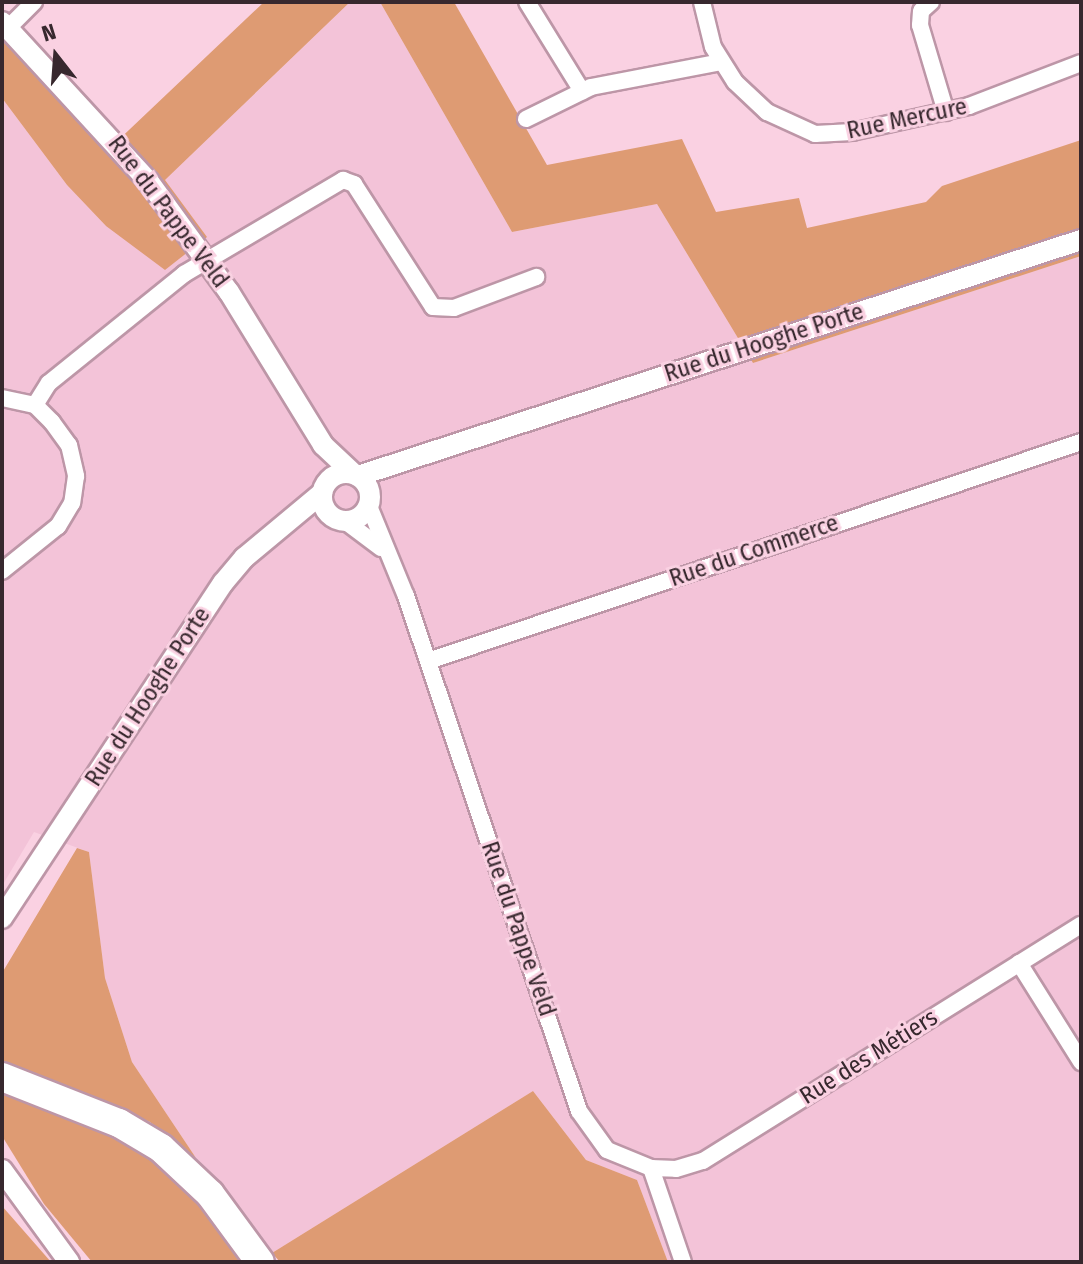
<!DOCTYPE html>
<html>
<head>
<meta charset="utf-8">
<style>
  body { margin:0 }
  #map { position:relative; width:1083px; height:1264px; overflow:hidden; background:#fad1e2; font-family:"Fira Sans Condensed",sans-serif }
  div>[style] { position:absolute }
  .built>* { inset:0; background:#f3c3d8 }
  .green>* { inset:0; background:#de9b73 }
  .roads { filter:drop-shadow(2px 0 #bd96a7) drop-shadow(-2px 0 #bd96a7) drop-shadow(0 2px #bd96a7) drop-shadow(0 -2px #bd96a7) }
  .minor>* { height:16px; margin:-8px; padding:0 8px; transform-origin:8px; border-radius:8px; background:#fff }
  .tertiary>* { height:20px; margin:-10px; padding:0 10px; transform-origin:10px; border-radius:10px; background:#fff }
  .tertiary>.ring { margin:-10px; padding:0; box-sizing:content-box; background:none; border:20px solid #fff; border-radius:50% }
  .trunk>* { height:28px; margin:-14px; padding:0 14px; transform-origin:14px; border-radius:14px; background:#fff }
  span { translate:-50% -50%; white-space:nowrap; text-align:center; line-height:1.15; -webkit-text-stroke:6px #fad1e2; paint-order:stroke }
  .street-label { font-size:24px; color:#37282e }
  .frame { position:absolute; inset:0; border:4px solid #37282e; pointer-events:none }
  .north { position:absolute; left:16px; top:16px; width:80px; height:80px; -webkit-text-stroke:6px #fad1e2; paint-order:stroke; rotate:343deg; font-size:22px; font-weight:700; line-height:32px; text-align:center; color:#37282e }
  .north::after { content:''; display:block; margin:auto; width:28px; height:36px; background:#37282e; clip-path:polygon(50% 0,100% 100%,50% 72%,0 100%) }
</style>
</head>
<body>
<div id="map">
  <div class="built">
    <i style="clip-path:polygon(380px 2px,512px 232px,657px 204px,753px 363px,1081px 256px,1081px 1262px,668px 1262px,637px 1180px,586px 1160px,533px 1091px,272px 1253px,196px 1158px,132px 1062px,105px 978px,89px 852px,34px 832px,2px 886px,2px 98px,67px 185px,106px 226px,165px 180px,349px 3px)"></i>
  </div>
  <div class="green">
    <i style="clip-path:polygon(264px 2px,350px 2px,165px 180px,207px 237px,165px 270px,106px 226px,67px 185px,2px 98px,2px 39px,110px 148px)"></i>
    <i style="clip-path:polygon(380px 2px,454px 2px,547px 165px,682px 139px,716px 212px,799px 198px,807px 228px,926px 202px,942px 186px,1081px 140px,1081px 256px,753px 363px,657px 204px,512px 232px)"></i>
    <i style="clip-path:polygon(77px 848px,89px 852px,105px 978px,132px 1062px,196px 1158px,150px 1122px,2px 1061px,2px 973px)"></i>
    <i style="clip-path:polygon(533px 1091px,586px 1160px,637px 1180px,668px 1262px,280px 1262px,272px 1253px)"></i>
    <i style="clip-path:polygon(2px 1094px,145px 1144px,211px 1210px,247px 1262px,92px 1262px,44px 1204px,2px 1136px)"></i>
    <i style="clip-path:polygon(2px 1206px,51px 1262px,2px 1262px)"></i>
  </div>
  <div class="roads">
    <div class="minor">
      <i style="left:527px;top:2px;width:105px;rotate:58.3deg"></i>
      <i style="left:702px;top:2px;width:46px;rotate:76.3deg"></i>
      <i style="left:713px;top:47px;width:41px;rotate:57.8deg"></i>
      <i style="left:735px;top:82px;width:44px;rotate:43.2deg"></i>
      <i style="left:767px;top:112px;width:53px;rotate:24.6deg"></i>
      <i style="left:815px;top:134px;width:37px;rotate:-3deg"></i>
      <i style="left:852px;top:132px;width:120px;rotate:-12.5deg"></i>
      <i style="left:969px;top:106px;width:120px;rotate:-21deg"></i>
      <i style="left:931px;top:2px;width:13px;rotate:138deg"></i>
      <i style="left:921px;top:11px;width:14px;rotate:94deg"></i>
      <i style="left:920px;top:25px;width:91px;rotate:73.4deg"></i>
      <i style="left:8px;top:28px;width:37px;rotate:-45deg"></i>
      <i style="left:526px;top:119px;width:72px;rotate:-26.2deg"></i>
      <i style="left:591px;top:87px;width:132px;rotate:-10.9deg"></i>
      <i style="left:2px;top:398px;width:34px;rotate:12deg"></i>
      <i style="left:35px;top:405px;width:24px;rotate:45deg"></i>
      <i style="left:52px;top:422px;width:29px;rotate:54deg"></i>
      <i style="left:69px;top:445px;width:32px;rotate:77deg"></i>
      <i style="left:76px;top:476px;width:27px;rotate:98deg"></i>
      <i style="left:72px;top:503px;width:27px;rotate:121deg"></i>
      <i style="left:58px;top:526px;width:72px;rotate:141.2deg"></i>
      <i style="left:35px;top:405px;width:26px;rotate:-58deg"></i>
      <i style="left:49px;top:383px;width:174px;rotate:-38.9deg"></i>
      <i style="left:184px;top:274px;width:185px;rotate:-30.6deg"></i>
      <i style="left:343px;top:180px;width:12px;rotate:20deg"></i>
      <i style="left:354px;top:184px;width:146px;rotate:57.3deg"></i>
      <i style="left:433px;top:307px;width:21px;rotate:3deg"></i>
      <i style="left:454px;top:308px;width:88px;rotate:-20.7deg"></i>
      <i style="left:369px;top:506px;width:97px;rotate:67.7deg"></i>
      <i style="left:406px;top:596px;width:543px;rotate:71.43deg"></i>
      <i style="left:579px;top:1111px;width:48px;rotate:54.3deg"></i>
      <i style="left:607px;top:1150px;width:48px;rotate:22.2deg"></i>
      <i style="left:651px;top:1168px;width:99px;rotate:71.2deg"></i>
      <i style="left:345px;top:521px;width:45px;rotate:36.9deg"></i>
      <i style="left:428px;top:661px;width:689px;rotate:-18.54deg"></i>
      <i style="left:1019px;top:963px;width:117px;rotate:57.9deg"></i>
      <i style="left:651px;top:1168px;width:25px;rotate:2deg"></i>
      <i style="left:676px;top:1169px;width:28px;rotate:-17deg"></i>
      <i style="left:703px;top:1161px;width:446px;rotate:-32deg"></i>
    </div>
    <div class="tertiary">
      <i style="left:2px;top:22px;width:217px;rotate:47.4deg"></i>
      <i style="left:149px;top:182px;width:136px;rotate:54deg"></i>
      <i style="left:229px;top:292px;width:180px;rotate:58.4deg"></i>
      <i style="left:323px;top:445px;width:42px;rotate:43.1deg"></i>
      <i class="ring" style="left:322px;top:473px;width:28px;height:28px"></i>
      <i style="left:358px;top:476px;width:761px;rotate:-18.08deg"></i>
      <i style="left:2px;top:918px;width:401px;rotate:-56.6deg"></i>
      <i style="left:223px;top:583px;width:33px;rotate:-50deg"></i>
      <i style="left:244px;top:558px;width:102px;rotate:-39.8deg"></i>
      <i style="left:2px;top:1170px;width:114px;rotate:53.9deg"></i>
    </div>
    <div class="trunk">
      <i style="left:2px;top:1077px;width:126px;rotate:21.5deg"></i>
      <i style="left:119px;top:1123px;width:49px;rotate:30.8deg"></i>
      <i style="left:161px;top:1148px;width:67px;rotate:43.2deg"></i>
      <i style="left:210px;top:1194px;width:84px;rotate:53.7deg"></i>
    </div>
  </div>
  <div class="street-label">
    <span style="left:907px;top:119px;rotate:-12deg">Rue Mercure</span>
    <span style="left:168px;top:212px;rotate:53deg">Rue du Pappe Veld</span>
    <span style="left:764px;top:343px;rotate:-18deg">Rue du Hooghe Porte</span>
    <span style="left:754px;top:551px;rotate:-19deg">Rue du Commerce</span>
    <span style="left:148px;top:697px;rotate:-57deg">Rue du Hooghe Porte</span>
    <span style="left:518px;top:929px;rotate:71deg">Rue du Pappe Veld</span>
    <span style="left:869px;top:1057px;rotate:-32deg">Rue des Métiers</span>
  </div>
  <div class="frame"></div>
  <div class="north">N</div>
</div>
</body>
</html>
